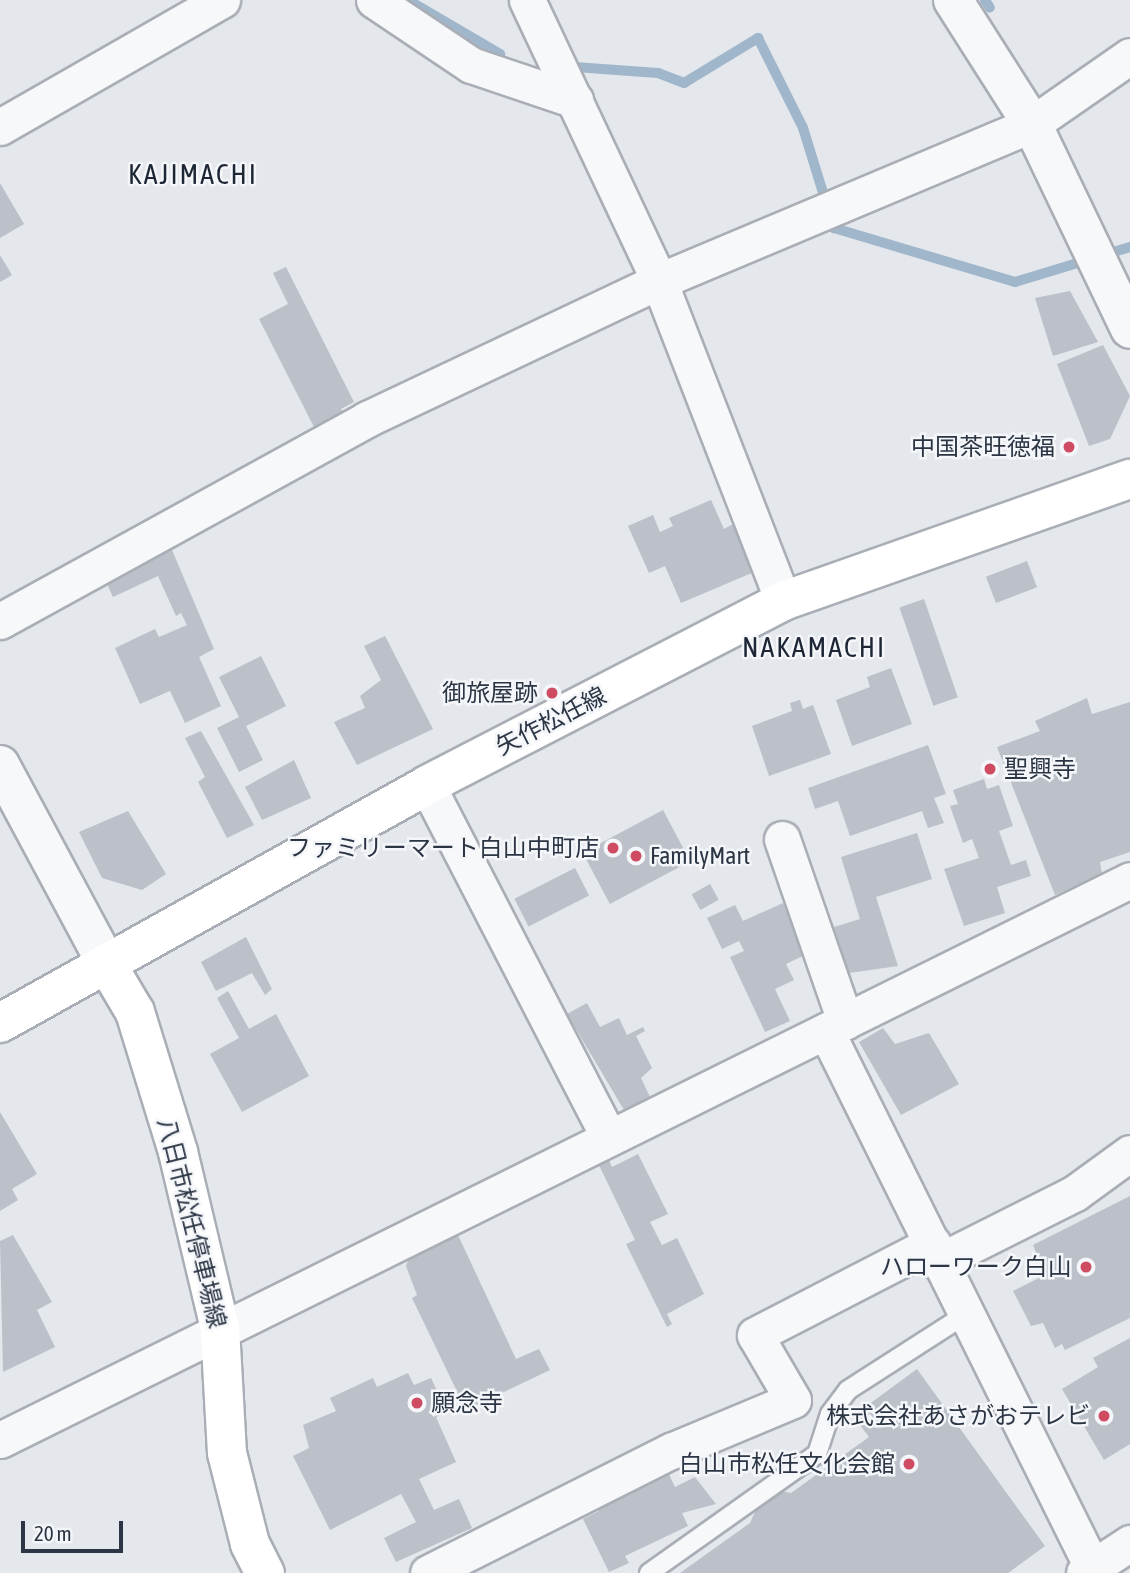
<!DOCTYPE html>
<html>
<head>
<meta charset="utf-8">
<style>
  body { margin:0 }
  #map { position:relative; width:1130px; height:1573px; overflow:hidden; background:#e4e7ec; font-family:"Asap Condensed","Noto Sans JP",sans-serif }
  div>[style] { position:absolute }
  .stream>* { height:10px; margin:-5px; padding:0 5px; transform-origin:5px; border-radius:5px; background:#a0b6cb }
  .building>* { inset:0; background:#bbc0c9; transform-origin:0 0 }
  .roads { filter:drop-shadow(2px 0 #a9aeb6) drop-shadow(-2px 0 #a9aeb6) drop-shadow(0 2px #a9aeb6) drop-shadow(0 -2px #a9aeb6) }
  .service>* { height:18px; margin:-9px; padding:0 9px; transform-origin:9px; border-radius:9px; background:#f7f8fa }
  .minor>* { height:35px; margin:-17.5px; padding:0 17.5px; transform-origin:17.5px; border-radius:17.5px; background:#f7f8fa }
  .tertiary>* { height:38px; margin:-19px; padding:0 19px; transform-origin:19px; border-radius:19px; background:#f7f8fa }
  .secondary>* { height:38px; margin:-19px; padding:0 19px; transform-origin:19px; border-radius:19px; background:#fff }
  .dots>* { width:19px; height:19px; translate:-50% -50%; box-sizing:border-box; border:4px solid #f4f6f9; border-radius:50% }
  span { translate:-50% -50%; white-space:nowrap; text-align:center; line-height:1.15; -webkit-text-stroke:5px #f4f6f9; paint-order:stroke }
  .poi-label { font-size:24px; color:#2b3544 }
  .right { translate:-100% -50%; text-align:right }
  .left { translate:0 -50%; text-align:left }
  .street-label { font-size:24px; color:#2b3544 }
  .quarter-label { font-size:28px; color:#1d2635; letter-spacing:2px }
  .scale { position:absolute; left:21px; top:1521px; width:102px; height:32px; box-sizing:border-box; border:4px solid #2b3544; border-top:0; padding-left:9px; font-size:21px; line-height:24px; white-space:nowrap; color:#2b3544; -webkit-text-stroke:5px #f4f6f9; paint-order:stroke }
</style>
</head>
<body>
<div id="map">
  <div class="stream">
    <i style="left:408px;top:0;width:107px;rotate:30.4deg"></i>
    <i style="left:985px;top:0;width:9px;rotate:58deg"></i>
    <i style="left:575px;top:67px;width:83px;rotate:4.1deg"></i>
    <i style="left:658px;top:73px;width:28px;rotate:21deg"></i>
    <i style="left:684px;top:83px;width:87px;rotate:-31.3deg"></i>
    <i style="left:758px;top:38px;width:101px;rotate:63.4deg"></i>
    <i style="left:803px;top:128px;width:105px;rotate:72.8deg"></i>
    <i style="left:834px;top:228px;width:189px;rotate:16.6deg"></i>
    <i style="left:1015px;top:282px;width:120px;rotate:-16.9deg"></i>
  </div>
  <div class="building">
    <i style="clip-path:polygon(0 183px,24px 224px,0 238px)"></i>
    <i style="clip-path:polygon(0 255px,12px 275px,0 282px)"></i>
    <i style="clip-path:polygon(286px 267px,354px 402px,341px 409px,345px 417px,316px 431px,259px 319px,288px 304px,273px 273px)"></i>
    <i style="clip-path:polygon(1070px 291px,1098px 342px,1053px 356px,1035px 298px)"></i>
    <i style="clip-path:polygon(1103px 345px,1130px 396px,1110px 439px,1089px 446px,1057px 364px)"></i>
    <i style="clip-path:polygon(711px 500px,724px 529px,733px 524px,754px 572px,681px 603px,665px 566px,649px 573px,628px 526px,653px 515px,660px 532px,673px 526px,669px 518px)"></i>
    <i style="clip-path:polygon(169px 543px,214px 649px,199px 657px,221px 706px,185px 723px,170px 691px,140px 704px,115px 648px,155px 629px,159px 637px,187px 625px,181px 613px,176px 616px,158px 576px,113px 597px,104px 577px)"></i>
    <i style="left:1027px;top:561px;width:28px;height:44px;rotate:69deg"></i>
    <i style="left:924px;top:599px;width:104px;height:26px;rotate:71deg"></i>
    <i style="clip-path:polygon(385px 636px,433px 729px,357px 765px,334px 722px,365px 708px,360px 696px,381px 680px,364px 646px)"></i>
    <i style="clip-path:polygon(261px 656px,286px 706px,246px 726px,263px 760px,239px 772px,217px 728px,239px 717px,219px 677px)"></i>
    <i style="clip-path:polygon(891px 668px,912px 724px,852px 746px,836px 700px,870px 687px,867px 677px)"></i>
    <i style="clip-path:polygon(1087px 698px,1092px 714px,1130px 702px,1130px 852px,1100px 862px,1102px 874px,1055px 895px,997px 747px,1040px 731px,1035px 721px)"></i>
    <i style="clip-path:polygon(800px 700px,803px 709px,813px 705px,831px 754px,769px 776px,752px 726px,792px 711px,790px 703px)"></i>
    <i style="clip-path:polygon(201px 731px,254px 825px,227px 838px,198px 782px,205px 777px,185px 738px)"></i>
    <i style="clip-path:polygon(928px 745px,946px 794px,934px 798px,944px 823px,928px 828px,922px 811px,850px 836px,838px 801px,815px 809px,808px 788px)"></i>
    <i style="clip-path:polygon(294px 760px,311px 798px,262px 820px,245px 787px)"></i>
    <i style="clip-path:polygon(984px 779px,987px 789px,999px 785px,1013px 826px,999px 831px,1011px 865px,1026px 860px,1031px 876px,997px 887px,1005px 913px,964px 926px,944px 869px,979px 858px,972px 839px,963px 843px,950px 806px,958px 804px,953px 790px)"></i>
    <i style="left:663px;top:810px;width:58px;height:91px;rotate:62deg"></i>
    <i style="clip-path:polygon(128px 811px,166px 874px,142px 890px,102px 878px,79px 832px)"></i>
    <i style="clip-path:polygon(917px 833px,932px 879px,876px 897px,898px 966px,849px 973px,834px 927px,860px 919px,841px 857px)"></i>
    <i style="left:575px;top:868px;width:31px;height:68px;rotate:63deg"></i>
    <i style="left:710px;top:884px;width:18px;height:21px;rotate:61deg"></i>
    <i style="clip-path:polygon(783px 903px,807px 954px,786px 964px,794px 980px,775px 989px,790px 1021px,765px 1032px,730px 957px,744px 951px,739px 941px,722px 949px,707px 918px,735px 905px,743px 921px)"></i>
    <i style="clip-path:polygon(246px 937px,272px 989px,265px 995px,252px 973px,216px 991px,201px 962px)"></i>
    <i style="clip-path:polygon(228px 991px,249px 1029px,276px 1014px,309px 1076px,242px 1112px,210px 1054px,239px 1038px,217px 998px)"></i>
    <i style="clip-path:polygon(587px 1003px,600px 1027px,619px 1018px,627px 1035px,643px 1027px,645px 1031px,636px 1036px,652px 1068px,641px 1078px,650px 1097px,624px 1110px,567px 1014px)"></i>
    <i style="clip-path:polygon(883px 1028px,895px 1044px,929px 1033px,959px 1084px,901px 1115px,859px 1042px)"></i>
    <i style="clip-path:polygon(0 1112px,37px 1174px,12px 1189px,18px 1200px,0 1211px)"></i>
    <i style="clip-path:polygon(638px 1154px,668px 1214px,650px 1222px,662px 1245px,677px 1238px,704px 1294px,667px 1314px,672px 1324px,667px 1327px,626px 1244px,635px 1240px,598px 1163px,608px 1158px,612px 1167px)"></i>
    <i style="clip-path:polygon(1130px 1196px,1130px 1318px,1065px 1350px,1062px 1344px,1055px 1348px,1043px 1323px,1031px 1326px,1013px 1291px,1045px 1275px,1033px 1245px)"></i>
    <i style="clip-path:polygon(457px 1233px,516px 1359px,539px 1349px,550px 1370px,466px 1410px,412px 1298px,417px 1295px,406px 1266px,411px 1253px)"></i>
    <i style="clip-path:polygon(13px 1235px,52px 1302px,37px 1310px,55px 1347px,3px 1372px,0 1241px)"></i>
    <i style="clip-path:polygon(1130px 1338px,1130px 1444px,1104px 1460px,1062px 1389px,1098px 1367px,1093px 1358px)"></i>
    <i style="clip-path:polygon(917px 1369px,1045px 1546px,1008px 1573px,680px 1573px,750px 1523px,759px 1503px,777px 1490px,791px 1493px,869px 1437px,853px 1416px)"></i>
    <i style="clip-path:polygon(408px 1373px,414px 1385px,431px 1378px,447px 1412px,436px 1417px,456px 1462px,419px 1479px,434px 1510px,459px 1499px,472px 1528px,396px 1562px,384px 1538px,416px 1522px,401px 1494px,330px 1530px,293px 1456px,309px 1448px,303px 1425px,336px 1411px,330px 1398px,373px 1378px,377px 1387px)"></i>
    <i style="clip-path:polygon(666px 1468px,675px 1487px,695px 1477px,716px 1504px,682px 1513px,688px 1526px,625px 1556px,629px 1563px,609px 1572px,583px 1519px,599px 1511px,596px 1503px,636px 1489px,633px 1483px)"></i>
  </div>
  <div class="roads">
    <div class="service">
      <i style="left:649px;top:1573px;width:206px;rotate:-35.3deg"></i>
      <i style="left:817px;top:1454px;width:42px;rotate:-72deg"></i>
      <i style="left:830px;top:1414px;width:30px;rotate:-53deg"></i>
      <i style="left:848px;top:1390px;width:139px;rotate:-32.7deg"></i>
    </div>
    <div class="minor">
      <i style="left:374px;top:0;width:117px;rotate:33.8deg"></i>
      <i style="left:471px;top:65px;width:110px;rotate:18.6deg"></i>
      <i style="left:527px;top:0;width:310px;rotate:64.8deg"></i>
      <i style="left:659px;top:281px;width:343px;rotate:68.8deg"></i>
      <i style="left:0;top:127px;width:256px;rotate:-29.8deg"></i>
      <i style="left:0;top:621px;width:419px;rotate:-28.8deg"></i>
      <i style="left:367px;top:419px;width:323px;rotate:-25.3deg"></i>
      <i style="left:659px;top:281px;width:405px;rotate:-22.8deg"></i>
      <i style="left:1032px;top:124px;width:119px;rotate:-34.8deg"></i>
      <i style="left:427px;top:785px;width:393px;rotate:62.7deg"></i>
      <i style="left:782px;top:839px;width:193px;rotate:70.9deg"></i>
      <i style="left:826px;top:1031px;width:605px;rotate:63.6deg"></i>
      <i style="left:938px;top:1262px;width:153px;rotate:-26.7deg"></i>
      <i style="left:1075px;top:1193px;width:68px;rotate:-36deg"></i>
      <i style="left:0;top:1440px;width:1261px;rotate:-26.36deg"></i>
      <i style="left:428px;top:1573px;width:272px;rotate:-26.7deg"></i>
      <i style="left:671px;top:1451px;width:132px;rotate:-22.7deg"></i>
      <i style="left:793px;top:1400px;width:75px;rotate:-120.3deg"></i>
      <i style="left:755px;top:1335px;width:200px;rotate:-27.3deg"></i>
      <i style="left:1084px;top:1573px;width:55px;rotate:-33.1deg"></i>
    </div>
    <div class="tertiary">
      <i style="left:953px;top:0;width:147px;rotate:57.5deg"></i>
      <i style="left:1032px;top:124px;width:227px;rotate:64.4deg"></i>
      <i style="left:0;top:765px;width:225px;rotate:61.8deg"></i>
    </div>
    <div class="secondary">
      <i style="left:106px;top:963px;width:57px;rotate:59.4deg"></i>
      <i style="left:135px;top:1012px;width:146px;rotate:72.9deg"></i>
      <i style="left:178px;top:1152px;width:181px;rotate:76.6deg"></i>
      <i style="left:220px;top:1328px;width:125px;rotate:86.8deg"></i>
      <i style="left:227px;top:1453px;width:94px;rotate:75.8deg"></i>
      <i style="left:250px;top:1544px;width:33px;rotate:63deg"></i>
      <i style="left:0;top:1023px;width:489px;rotate:-29.1deg"></i>
      <i style="left:427px;top:785px;width:401px;rotate:-27.3deg"></i>
      <i style="left:783px;top:601px;width:368px;rotate:-19.4deg"></i>
    </div>
  </div>
  <div class="dots">
    <i style="left:1069px;top:447px;background:#ce4b62"></i>
    <i style="left:552px;top:693px;background:#ce4b62"></i>
    <i style="left:990px;top:769px;background:#ce4b62"></i>
    <i style="left:613px;top:848px;background:#ce4b62"></i>
    <i style="left:636px;top:856px;background:#ce4b62"></i>
    <i style="left:1086px;top:1267px;background:#ce4b62"></i>
    <i style="left:417px;top:1403px;background:#ce4b62"></i>
    <i style="left:1104px;top:1416px;background:#ce4b62"></i>
    <i style="left:909px;top:1464px;background:#ce4b62"></i>
  </div>
  <div class="poi-label">
    <span class="right" style="left:1055px;top:447px">中国茶旺徳福</span>
    <span class="right" style="left:538px;top:693px">御旅屋跡</span>
    <span class="left" style="left:1004px;top:769px">聖興寺</span>
    <span class="right" style="left:599px;top:848px">ファミリーマート白山中町店</span>
    <span class="left" style="left:650px;top:856px">FamilyMart</span>
    <span class="right" style="left:1072px;top:1267px">ハローワーク白山</span>
    <span class="left" style="left:431px;top:1403px">願念寺</span>
    <span class="right" style="left:1090px;top:1416px">株式会社あさがおテレビ</span>
    <span class="right" style="left:895px;top:1464px">白山市松任文化会館</span>
  </div>
  <div class="street-label">
    <span style="left:551px;top:721px;rotate:-27deg">矢作松任線</span>
    <span style="left:192px;top:1223px;rotate:76deg">八日市松任停車場線</span>
  </div>
  <div class="quarter-label">
    <span style="left:193px;top:174px">KAJIMACHI</span>
    <span style="left:814px;top:647px">NAKAMACHI</span>
  </div>
  <div class="scale">20 m</div>
</div>
</body>
</html>
